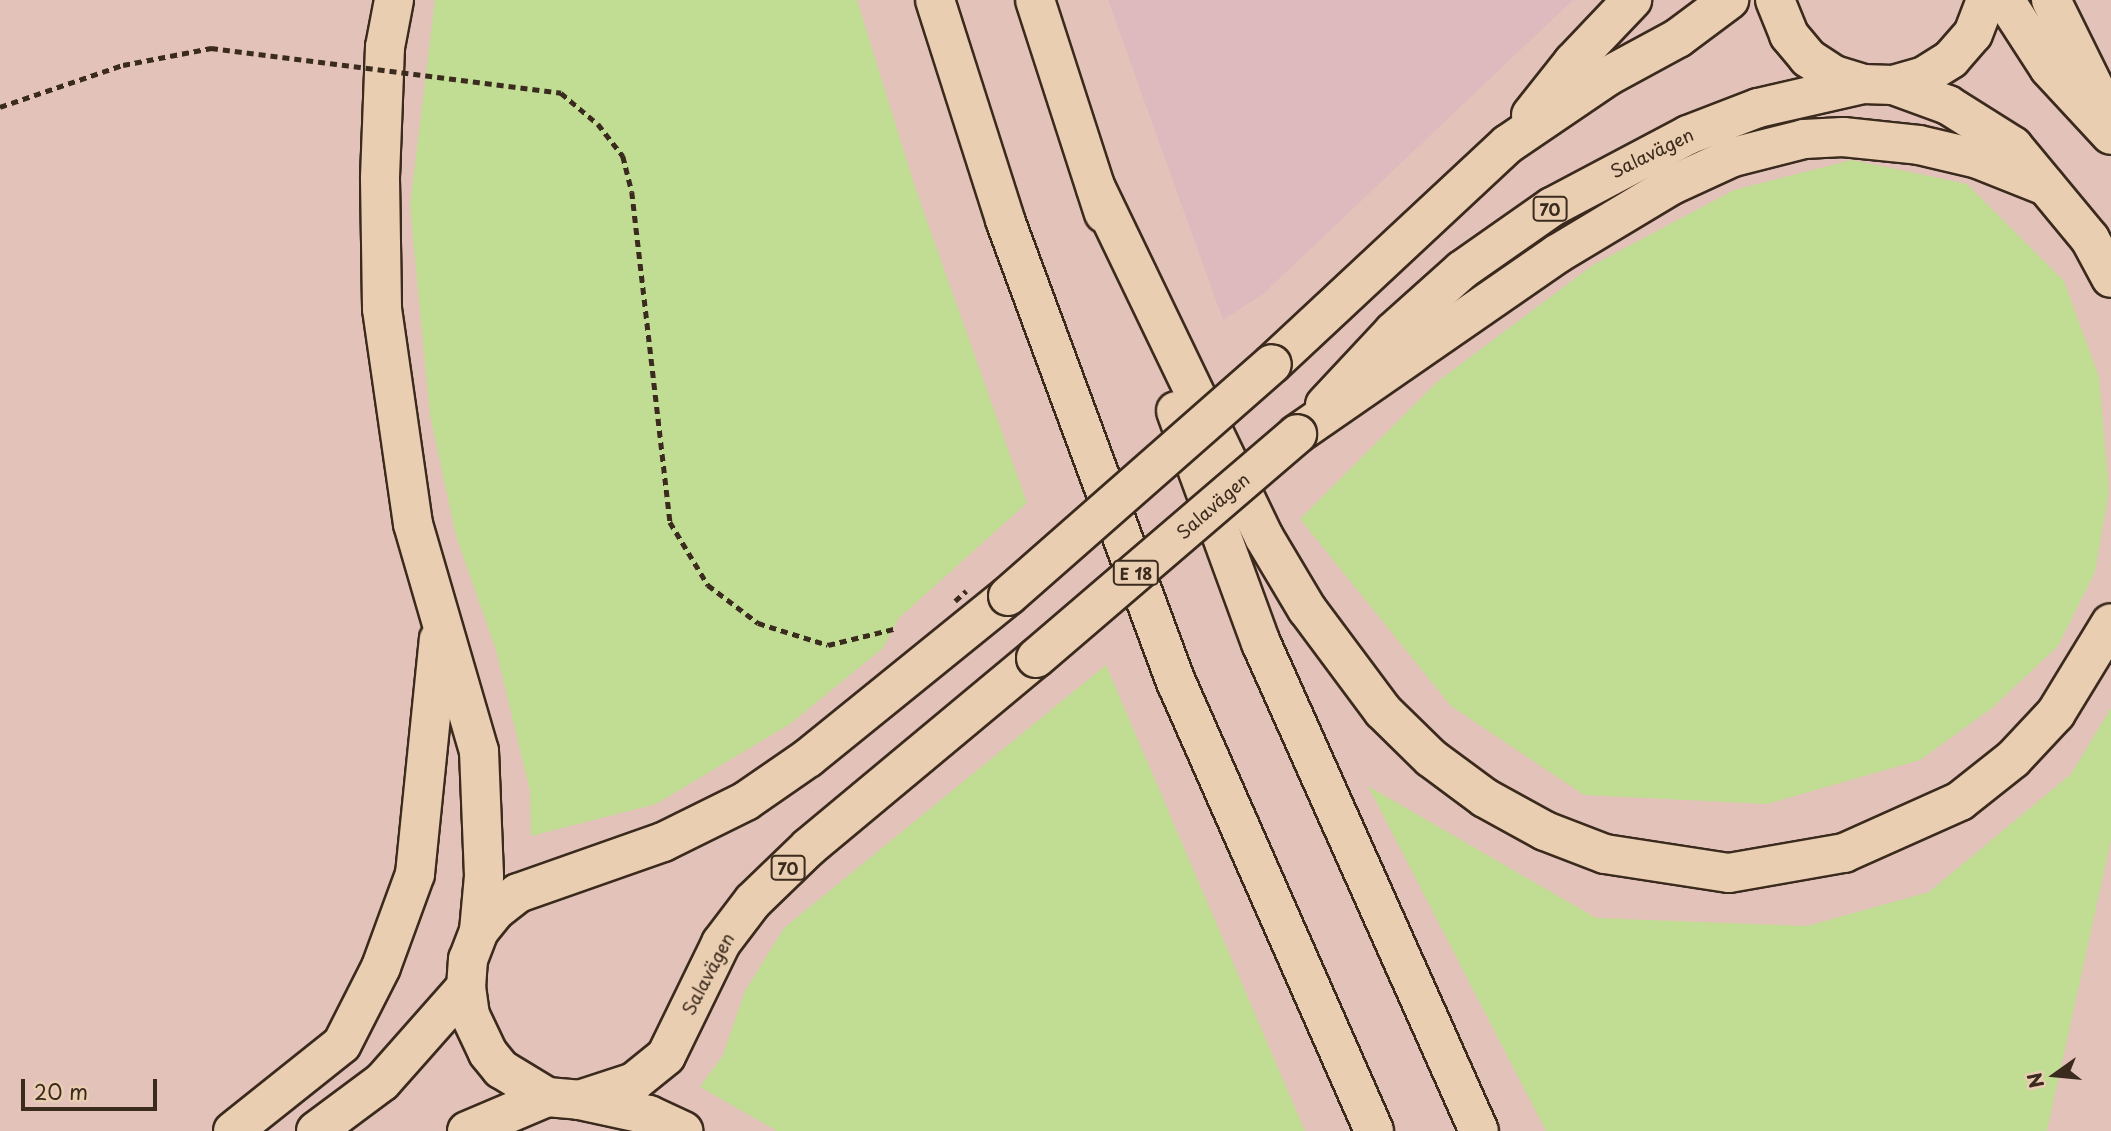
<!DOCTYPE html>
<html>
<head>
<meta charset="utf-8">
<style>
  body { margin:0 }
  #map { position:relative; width:2111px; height:1131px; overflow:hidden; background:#e3c2b9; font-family:"Playpen Sans",sans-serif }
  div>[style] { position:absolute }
  .built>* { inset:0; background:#debabe }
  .green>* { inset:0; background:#c1dc93 }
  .path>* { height:4.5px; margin-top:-2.25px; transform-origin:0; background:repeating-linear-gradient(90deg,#3b2a1e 0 7px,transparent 0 12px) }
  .roads { filter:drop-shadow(2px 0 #3b2a1e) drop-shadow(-2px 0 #3b2a1e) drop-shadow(0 2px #3b2a1e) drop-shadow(0 -2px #3b2a1e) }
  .trunk>* { height:38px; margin:-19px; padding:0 19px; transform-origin:19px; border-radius:19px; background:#eaceb1 }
  .motorway>* { height:38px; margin:-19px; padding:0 19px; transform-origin:19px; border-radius:19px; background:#eaceb1 }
  .path-bridge>* { height:4.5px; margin-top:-2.25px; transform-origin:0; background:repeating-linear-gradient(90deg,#3b2a1e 0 7px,transparent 0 12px) }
  .bridges { filter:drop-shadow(2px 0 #3b2a1e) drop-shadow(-2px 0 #3b2a1e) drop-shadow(0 2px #3b2a1e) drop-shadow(0 -2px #3b2a1e) }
  .trunk-bridge>* { height:38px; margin:-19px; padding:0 19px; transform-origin:19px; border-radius:19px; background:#eaceb1 }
  span { translate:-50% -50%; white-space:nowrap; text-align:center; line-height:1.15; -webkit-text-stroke:5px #eaceb1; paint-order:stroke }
  .shield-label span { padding:2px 5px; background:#eaceb1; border:2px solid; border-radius:5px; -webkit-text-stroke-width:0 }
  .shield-label { font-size:16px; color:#3b2a1e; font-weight:700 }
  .street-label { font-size:18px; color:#3b2a1e }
  .north { position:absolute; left:2020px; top:1040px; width:70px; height:70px; -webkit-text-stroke:5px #eaceb1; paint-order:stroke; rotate:255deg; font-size:19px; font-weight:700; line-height:28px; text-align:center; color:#3b2a1e }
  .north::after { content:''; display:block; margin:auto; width:24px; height:32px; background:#3b2a1e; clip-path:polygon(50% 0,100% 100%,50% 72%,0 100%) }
  .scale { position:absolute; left:21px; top:1079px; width:136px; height:32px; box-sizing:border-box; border:4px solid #3b2a1e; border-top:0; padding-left:9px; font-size:21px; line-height:24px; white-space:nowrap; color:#3b2a1e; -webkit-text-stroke:5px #eaceb1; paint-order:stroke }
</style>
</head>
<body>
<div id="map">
  <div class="built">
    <i style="clip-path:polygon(1108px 0,1573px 0,1263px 294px,1223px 320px)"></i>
  </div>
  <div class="green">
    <i style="clip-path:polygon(435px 0,857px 0,915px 187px,1027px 503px,899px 618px,883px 648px,790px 724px,656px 804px,531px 836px,530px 791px,496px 650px,456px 536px,430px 415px,410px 206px)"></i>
    <i style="clip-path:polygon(1852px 160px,1967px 184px,2064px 281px,2099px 377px,2109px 491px,2095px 572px,2058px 646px,1992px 708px,1920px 760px,1767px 804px,1584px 795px,1451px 706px,1300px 519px,1437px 382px,1593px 265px,1734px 190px)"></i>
    <i style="clip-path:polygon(1106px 665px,1305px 1131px,777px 1131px,700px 1087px,723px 1055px,745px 991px,784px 928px)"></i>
    <i style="clip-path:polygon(2111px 708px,2111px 840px,2047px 1131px,1546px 1131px,1368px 786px,1596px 918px,1807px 926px,1929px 892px,2071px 774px)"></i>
  </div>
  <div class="path">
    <i style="left:561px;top:93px;width:48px;rotate:40deg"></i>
    <i style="left:598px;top:124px;width:41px;rotate:52deg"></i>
    <i style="left:623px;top:156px;width:37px;rotate:76deg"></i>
    <i style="left:632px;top:192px;width:332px;rotate:83.4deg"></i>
    <i style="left:670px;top:522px;width:74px;rotate:58.9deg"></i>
    <i style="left:708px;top:585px;width:63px;rotate:37.2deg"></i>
    <i style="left:758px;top:623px;width:73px;rotate:17.4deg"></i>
    <i style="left:828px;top:645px;width:71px;rotate:-13.8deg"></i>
    <i style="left:0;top:107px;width:130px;rotate:-18.9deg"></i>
    <i style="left:123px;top:65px;width:90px;rotate:-10.9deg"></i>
  </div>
  <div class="roads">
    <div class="trunk">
      <i style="left:1775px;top:0;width:38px;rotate:68deg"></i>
      <i style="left:1789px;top:35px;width:30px;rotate:50deg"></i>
      <i style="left:1808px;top:58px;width:31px;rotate:33deg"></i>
      <i style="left:1834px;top:75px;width:30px;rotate:17deg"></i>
      <i style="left:1863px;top:84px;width:30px;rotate:2deg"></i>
      <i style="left:1893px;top:85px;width:32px;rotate:-16deg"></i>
      <i style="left:1924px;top:76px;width:32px;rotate:-32deg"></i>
      <i style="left:1951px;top:59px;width:33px;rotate:-49deg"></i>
      <i style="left:1973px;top:34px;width:36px;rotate:-69deg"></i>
      <i style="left:1531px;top:115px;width:68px;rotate:-51.6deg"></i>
      <i style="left:1573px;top:62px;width:86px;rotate:-46.4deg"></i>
      <i style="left:1272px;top:364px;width:323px;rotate:-43deg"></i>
      <i style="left:1508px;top:144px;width:121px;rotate:-34.2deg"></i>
      <i style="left:1608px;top:76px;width:80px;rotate:-28.5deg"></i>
      <i style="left:1678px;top:38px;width:64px;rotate:-36.7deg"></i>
      <i style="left:1325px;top:405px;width:100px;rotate:-47deg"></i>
      <i style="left:1393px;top:332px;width:93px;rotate:-41.9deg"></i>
      <i style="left:1462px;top:270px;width:110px;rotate:-35deg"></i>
      <i style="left:1552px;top:207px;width:154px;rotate:-27.9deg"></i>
      <i style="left:1688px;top:135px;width:75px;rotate:-21.1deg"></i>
      <i style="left:1758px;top:108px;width:108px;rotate:-12.9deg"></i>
      <i style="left:1008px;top:596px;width:257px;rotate:141deg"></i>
      <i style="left:808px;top:758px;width:75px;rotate:145.3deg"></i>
      <i style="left:746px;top:801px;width:93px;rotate:153.7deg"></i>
      <i style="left:663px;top:842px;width:154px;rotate:160.6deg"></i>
      <i style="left:518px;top:893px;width:28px;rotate:142deg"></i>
      <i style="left:496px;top:910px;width:27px;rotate:129deg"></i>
      <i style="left:479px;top:931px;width:30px;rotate:111deg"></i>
      <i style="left:468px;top:959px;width:28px;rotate:94deg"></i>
      <i style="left:466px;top:987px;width:28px;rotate:82deg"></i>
      <i style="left:470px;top:1015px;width:42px;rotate:64.7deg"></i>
      <i style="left:488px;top:1053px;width:21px;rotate:51deg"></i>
      <i style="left:501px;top:1069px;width:54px;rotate:31.3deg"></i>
      <i style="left:547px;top:1097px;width:32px;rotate:5deg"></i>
      <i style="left:579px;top:1100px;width:58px;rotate:-18.1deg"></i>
      <i style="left:634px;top:1082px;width:41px;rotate:-39.1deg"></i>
      <i style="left:666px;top:1056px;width:126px;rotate:-64deg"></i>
      <i style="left:721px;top:943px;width:53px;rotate:-52.7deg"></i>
      <i style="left:753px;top:901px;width:78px;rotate:-44deg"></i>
      <i style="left:809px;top:847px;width:295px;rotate:-39.8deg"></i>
      <i style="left:316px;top:1131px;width:82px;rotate:-36.6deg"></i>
      <i style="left:382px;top:1082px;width:127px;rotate:-48.5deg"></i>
      <i style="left:467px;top:1131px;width:87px;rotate:-23deg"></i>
    </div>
    <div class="motorway">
      <i style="left:394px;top:0;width:48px;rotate:100.8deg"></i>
      <i style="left:385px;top:47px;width:132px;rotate:92.2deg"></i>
      <i style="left:380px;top:179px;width:130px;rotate:89.1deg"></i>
      <i style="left:382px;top:309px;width:217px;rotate:81.8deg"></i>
      <i style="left:413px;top:524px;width:236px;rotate:73.8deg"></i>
      <i style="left:479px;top:751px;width:125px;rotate:87.7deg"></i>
      <i style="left:484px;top:876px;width:55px;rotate:95.2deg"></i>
      <i style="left:935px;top:0;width:231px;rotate:72.3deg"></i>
      <i style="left:1005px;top:220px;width:495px;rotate:69.7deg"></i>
      <i style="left:1177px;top:684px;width:488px;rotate:66.2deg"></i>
      <i style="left:1035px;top:0;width:224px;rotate:72.1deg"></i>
      <i style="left:2005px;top:0;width:81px;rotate:57.1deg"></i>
      <i style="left:2049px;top:68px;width:91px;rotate:47.2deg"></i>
      <i style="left:2051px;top:0;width:117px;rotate:63.7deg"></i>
      <i style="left:1893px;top:85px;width:59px;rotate:20deg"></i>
      <i style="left:1948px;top:105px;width:77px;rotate:32.2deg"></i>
      <i style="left:2013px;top:146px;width:121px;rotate:50.4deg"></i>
      <i style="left:2090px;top:239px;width:44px;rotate:61.7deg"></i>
      <i style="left:1096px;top:188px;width:387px;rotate:64.3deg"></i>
      <i style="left:1264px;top:537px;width:84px;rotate:59.2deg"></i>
      <i style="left:1307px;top:609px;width:127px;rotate:53.3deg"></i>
      <i style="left:1383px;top:711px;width:67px;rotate:44.4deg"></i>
      <i style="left:1431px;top:758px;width:67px;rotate:36.5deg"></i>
      <i style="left:1485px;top:798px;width:68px;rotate:28.8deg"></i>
      <i style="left:1545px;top:831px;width:64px;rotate:21deg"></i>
      <i style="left:1605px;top:854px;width:125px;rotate:8.7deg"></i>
      <i style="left:1729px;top:873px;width:117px;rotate:-9.9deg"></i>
      <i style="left:1844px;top:853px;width:127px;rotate:-24.1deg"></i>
      <i style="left:1960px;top:801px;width:68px;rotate:-38.4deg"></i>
      <i style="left:2013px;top:759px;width:63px;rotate:-46.9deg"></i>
      <i style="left:2056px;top:713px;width:105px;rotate:-58.6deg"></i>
      <i style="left:1176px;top:411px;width:247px;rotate:69.9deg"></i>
      <i style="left:1261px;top:643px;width:534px;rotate:65.93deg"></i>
      <i style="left:1297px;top:434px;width:316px;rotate:-34.7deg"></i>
      <i style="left:1557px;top:254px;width:134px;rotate:-31deg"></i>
      <i style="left:1672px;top:185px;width:67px;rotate:-24.7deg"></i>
      <i style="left:1733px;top:157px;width:73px;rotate:-14.2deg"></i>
      <i style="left:1804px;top:139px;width:39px;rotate:-3deg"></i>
      <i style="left:1843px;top:137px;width:76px;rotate:6deg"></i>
      <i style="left:1919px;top:145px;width:61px;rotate:13.3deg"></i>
      <i style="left:1978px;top:159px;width:73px;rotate:21.7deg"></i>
      <i style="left:579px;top:1100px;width:72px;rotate:12.1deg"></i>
      <i style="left:649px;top:1115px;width:38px;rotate:25deg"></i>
      <i style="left:233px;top:1131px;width:139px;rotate:-38.6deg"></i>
      <i style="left:342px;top:1044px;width:86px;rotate:-63.1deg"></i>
      <i style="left:381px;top:967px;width:99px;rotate:-69.9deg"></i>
      <i style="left:415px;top:874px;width:236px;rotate:-84.2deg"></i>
    </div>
  </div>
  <div class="path-bridge">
    <i style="left:211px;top:48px;width:353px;rotate:7.3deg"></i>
    <i style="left:955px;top:601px;width:15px;rotate:-42deg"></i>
  </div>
  <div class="bridges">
    <div class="trunk-bridge">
      <i style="left:1008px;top:596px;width:351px;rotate:-41.3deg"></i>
      <i style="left:1036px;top:658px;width:344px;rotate:-40.6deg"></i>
    </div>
  </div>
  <div class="shield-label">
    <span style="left:1550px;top:209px">70</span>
    <span style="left:1136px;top:573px">E 18</span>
    <span style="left:788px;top:868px">70</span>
  </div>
  <div class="street-label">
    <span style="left:1652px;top:153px;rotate:-26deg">Salavägen</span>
    <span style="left:1213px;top:506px;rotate:-41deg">Salavägen</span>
    <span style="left:708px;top:974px;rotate:-62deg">Salavägen</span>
  </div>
  <div class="north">N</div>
  <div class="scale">20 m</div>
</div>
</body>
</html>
